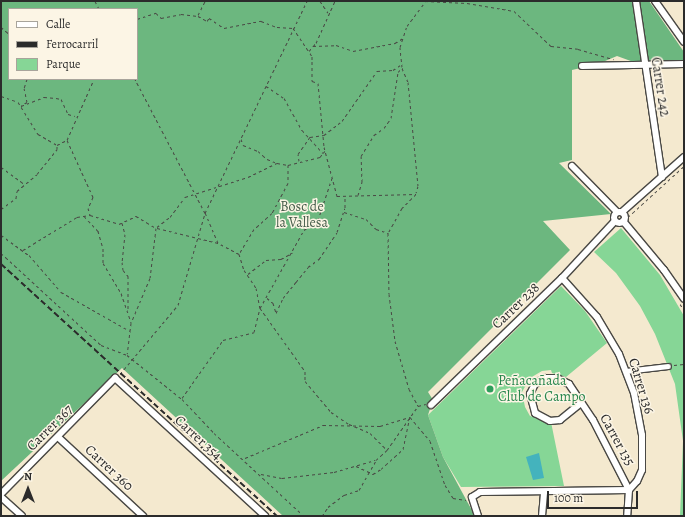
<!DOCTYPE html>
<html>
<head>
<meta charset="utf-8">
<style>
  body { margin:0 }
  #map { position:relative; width:685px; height:517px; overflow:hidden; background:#f4e9cf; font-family:Alegreya,serif }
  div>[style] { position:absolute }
  .green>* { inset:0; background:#86d696 }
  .forest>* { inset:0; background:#6cb77f }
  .water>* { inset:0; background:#44b3bd }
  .path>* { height:1px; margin-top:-0.5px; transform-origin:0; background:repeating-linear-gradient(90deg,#494844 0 3px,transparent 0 6px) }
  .roads { filter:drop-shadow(1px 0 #494844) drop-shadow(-1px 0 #494844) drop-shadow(0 1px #494844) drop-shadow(0 -1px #494844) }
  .pedestrian>* { height:4.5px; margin:-2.25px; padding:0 2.25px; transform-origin:2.25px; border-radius:2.25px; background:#fff }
  .minor>* { height:6px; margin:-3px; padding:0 3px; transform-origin:3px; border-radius:3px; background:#fff }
  .minor>.ring { margin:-3px; padding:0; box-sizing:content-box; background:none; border:6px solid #fff; border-radius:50% }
  .rail>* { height:2px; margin-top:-1px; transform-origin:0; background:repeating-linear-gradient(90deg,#2b2b2b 0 6px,transparent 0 9px) }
  .dots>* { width:11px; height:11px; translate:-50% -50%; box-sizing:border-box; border:2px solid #fcf5e5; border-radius:50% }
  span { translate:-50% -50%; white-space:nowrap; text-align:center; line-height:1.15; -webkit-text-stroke:3px #fcf5e5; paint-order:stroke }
  .street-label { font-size:14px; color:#2b2b2b }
  .park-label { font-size:14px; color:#465e4b }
  .leisure-label { font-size:14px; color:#27864d }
  .left { translate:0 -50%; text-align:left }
  .frame { position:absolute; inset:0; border:2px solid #2b2b2b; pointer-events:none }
  .legend { position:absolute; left:8px; top:8px; width:130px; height:72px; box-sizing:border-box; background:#fcf5e5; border:1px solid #a8a49b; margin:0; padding:5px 7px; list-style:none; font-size:12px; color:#2b2b2b }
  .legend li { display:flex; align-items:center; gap:8px; height:20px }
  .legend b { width:20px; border:1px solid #a8a49b }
  .north { position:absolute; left:8px; top:469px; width:40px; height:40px; -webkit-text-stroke:3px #fcf5e5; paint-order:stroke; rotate:0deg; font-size:11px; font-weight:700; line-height:16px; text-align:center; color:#2b2b2b }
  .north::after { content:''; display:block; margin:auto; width:14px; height:18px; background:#2b2b2b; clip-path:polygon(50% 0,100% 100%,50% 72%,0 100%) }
  .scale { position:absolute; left:547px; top:491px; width:91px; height:18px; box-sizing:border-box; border:2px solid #2b2b2b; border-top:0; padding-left:5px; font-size:12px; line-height:14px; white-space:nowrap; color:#2b2b2b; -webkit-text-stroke:3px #fcf5e5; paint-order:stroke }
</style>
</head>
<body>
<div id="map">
  <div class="green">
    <i style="clip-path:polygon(621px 228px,660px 275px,684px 316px,684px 516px,680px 516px,683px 441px,675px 384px,655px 334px,640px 306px,616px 273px,594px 252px)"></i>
    <i style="clip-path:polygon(561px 286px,585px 311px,607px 343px,566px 377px,552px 373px,551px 370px,542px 371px,530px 378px,522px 392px,525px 407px,530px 416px,551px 422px,564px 486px,461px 487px,443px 457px,428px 415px)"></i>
  </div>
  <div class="forest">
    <i style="clip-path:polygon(evenodd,1px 1px,649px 1px,684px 52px,684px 64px,639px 64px,617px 56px,598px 64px,572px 70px,572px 160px,559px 163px,611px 214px,543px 221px,570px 250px,428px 392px,433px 400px,428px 415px,443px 457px,475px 516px,283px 516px,122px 368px,1px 481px,1px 1px,9px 9px,137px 9px,137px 79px,9px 79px,9px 9px)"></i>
  </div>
  <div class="water">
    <i style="clip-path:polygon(539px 453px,544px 478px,533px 480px,526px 457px)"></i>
  </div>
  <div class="path">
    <i style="left:95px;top:1px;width:9px;rotate:63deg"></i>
    <i style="left:320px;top:1px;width:14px;rotate:56deg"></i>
    <i style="left:425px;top:1px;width:42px;rotate:2.7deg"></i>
    <i style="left:467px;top:3px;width:48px;rotate:9.7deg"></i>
    <i style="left:514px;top:11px;width:51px;rotate:43.4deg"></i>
    <i style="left:551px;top:46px;width:27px;rotate:6deg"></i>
    <i style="left:578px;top:49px;width:37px;rotate:16deg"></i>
    <i style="left:198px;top:15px;width:16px;rotate:-63deg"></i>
    <i style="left:137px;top:19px;width:20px;rotate:-18deg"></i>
    <i style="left:156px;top:13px;width:7px;rotate:45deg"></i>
    <i style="left:161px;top:18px;width:20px;rotate:-11deg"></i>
    <i style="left:181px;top:14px;width:17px;rotate:7deg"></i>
    <i style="left:198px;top:16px;width:10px;rotate:29deg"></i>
    <i style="left:207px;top:21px;width:4px;rotate:-56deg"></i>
    <i style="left:209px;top:18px;width:18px;rotate:34deg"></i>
    <i style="left:224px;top:28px;width:38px;rotate:-11deg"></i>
    <i style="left:261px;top:21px;width:17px;rotate:21deg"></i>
    <i style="left:277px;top:27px;width:16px;rotate:4deg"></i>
    <i style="left:293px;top:28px;width:34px;rotate:56deg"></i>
    <i style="left:312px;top:56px;width:25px;rotate:90deg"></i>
    <i style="left:312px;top:81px;width:6px;rotate:18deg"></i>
    <i style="left:318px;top:83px;width:64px;rotate:84.6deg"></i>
    <i style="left:324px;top:147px;width:51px;rotate:75.1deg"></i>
    <i style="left:337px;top:196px;width:79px;rotate:-1.5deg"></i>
    <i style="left:416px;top:194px;width:20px;rotate:135deg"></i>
    <i style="left:402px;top:208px;width:29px;rotate:119deg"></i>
    <i style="left:388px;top:233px;width:61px;rotate:89.1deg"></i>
    <i style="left:389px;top:294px;width:47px;rotate:82.7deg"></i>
    <i style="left:395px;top:341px;width:50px;rotate:73.7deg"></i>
    <i style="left:409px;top:389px;width:19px;rotate:62deg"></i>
    <i style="left:1px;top:27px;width:11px;rotate:41deg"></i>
    <i style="left:313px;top:46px;width:23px;rotate:-2deg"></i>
    <i style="left:336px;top:45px;width:18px;rotate:19deg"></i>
    <i style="left:353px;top:51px;width:43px;rotate:-10.8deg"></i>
    <i style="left:395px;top:43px;width:9px;rotate:-32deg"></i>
    <i style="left:309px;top:51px;width:11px;rotate:-49deg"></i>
    <i style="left:316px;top:43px;width:46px;rotate:-65.7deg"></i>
    <i style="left:402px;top:67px;width:20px;rotate:-96deg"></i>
    <i style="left:400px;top:47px;width:22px;rotate:-72deg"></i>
    <i style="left:407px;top:26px;width:30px;rotate:-53deg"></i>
    <i style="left:27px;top:79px;width:9px;rotate:108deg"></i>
    <i style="left:24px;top:88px;width:14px;rotate:78deg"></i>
    <i style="left:27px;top:102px;width:7px;rotate:146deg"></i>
    <i style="left:21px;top:106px;width:25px;rotate:-21deg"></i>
    <i style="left:44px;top:97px;width:12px;rotate:5deg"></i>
    <i style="left:56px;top:98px;width:5px;rotate:11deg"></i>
    <i style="left:61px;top:99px;width:17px;rotate:65deg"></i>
    <i style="left:68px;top:114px;width:7px;rotate:16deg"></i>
    <i style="left:266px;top:86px;width:22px;rotate:34deg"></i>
    <i style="left:284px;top:98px;width:37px;rotate:61deg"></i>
    <i style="left:302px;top:130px;width:31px;rotate:48deg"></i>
    <i style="left:323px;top:153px;width:3px;rotate:-45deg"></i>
    <i style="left:1px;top:96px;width:18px;rotate:19deg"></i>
    <i style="left:18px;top:102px;width:38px;rotate:58deg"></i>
    <i style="left:38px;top:134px;width:22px;rotate:30deg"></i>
    <i style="left:241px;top:139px;width:6px;rotate:72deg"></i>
    <i style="left:243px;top:145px;width:16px;rotate:22deg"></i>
    <i style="left:258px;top:151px;width:12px;rotate:42deg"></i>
    <i style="left:267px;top:159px;width:11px;rotate:22deg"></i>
    <i style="left:277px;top:163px;width:11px;rotate:10deg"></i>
    <i style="left:288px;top:165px;width:33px;rotate:-14deg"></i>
    <i style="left:320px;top:157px;width:5px;rotate:-53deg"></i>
    <i style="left:67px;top:140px;width:63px;rotate:65.5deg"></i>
    <i style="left:93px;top:197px;width:12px;rotate:114deg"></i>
    <i style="left:88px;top:208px;width:7px;rotate:74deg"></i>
    <i style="left:90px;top:215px;width:30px;rotate:17deg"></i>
    <i style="left:119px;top:224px;width:19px;rotate:-25deg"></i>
    <i style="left:136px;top:216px;width:23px;rotate:31deg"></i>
    <i style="left:156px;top:228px;width:50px;rotate:96.8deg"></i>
    <i style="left:150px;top:278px;width:49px;rotate:112.9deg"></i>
    <i style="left:131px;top:323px;width:31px;rotate:97deg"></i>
    <i style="left:299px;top:161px;width:7px;rotate:-98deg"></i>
    <i style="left:298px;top:154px;width:21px;rotate:-55deg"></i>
    <i style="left:310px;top:137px;width:14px;rotate:-8deg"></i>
    <i style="left:324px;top:135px;width:23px;rotate:-38deg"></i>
    <i style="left:342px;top:121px;width:61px;rotate:-55deg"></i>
    <i style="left:377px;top:71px;width:16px;rotate:-4deg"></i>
    <i style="left:393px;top:70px;width:11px;rotate:-34deg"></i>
    <i style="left:288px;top:165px;width:18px;rotate:90deg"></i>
    <i style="left:288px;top:183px;width:34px;rotate:118deg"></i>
    <i style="left:272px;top:213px;width:24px;rotate:138deg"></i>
    <i style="left:254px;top:229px;width:29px;rotate:121deg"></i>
    <i style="left:239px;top:254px;width:17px;rotate:73deg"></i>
    <i style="left:244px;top:270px;width:22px;rotate:56deg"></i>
    <i style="left:256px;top:288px;width:20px;rotate:79deg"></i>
    <i style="left:260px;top:308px;width:77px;rotate:54.5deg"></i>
    <i style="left:305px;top:371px;width:10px;rotate:90deg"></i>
    <i style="left:305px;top:381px;width:40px;rotate:50deg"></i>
    <i style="left:331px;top:412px;width:22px;rotate:34deg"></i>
    <i style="left:349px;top:424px;width:23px;rotate:23deg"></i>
    <i style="left:370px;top:433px;width:24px;rotate:45deg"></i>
    <i style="left:1px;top:167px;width:29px;rotate:36deg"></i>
    <i style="left:358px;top:195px;width:14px;rotate:-73deg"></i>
    <i style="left:362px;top:182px;width:26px;rotate:-92deg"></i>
    <i style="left:361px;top:156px;width:25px;rotate:-58deg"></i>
    <i style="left:374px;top:135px;width:12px;rotate:-35deg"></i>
    <i style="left:384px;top:128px;width:12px;rotate:-55deg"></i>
    <i style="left:391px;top:118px;width:47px;rotate:-81.3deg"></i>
    <i style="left:398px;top:72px;width:6px;rotate:-45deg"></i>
    <i style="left:402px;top:68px;width:15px;rotate:67deg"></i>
    <i style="left:408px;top:82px;width:104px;rotate:84.5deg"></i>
    <i style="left:418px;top:186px;width:7px;rotate:106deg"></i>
    <i style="left:1px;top:209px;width:19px;rotate:-36deg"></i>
    <i style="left:16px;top:198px;width:7px;rotate:-82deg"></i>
    <i style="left:17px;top:191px;width:26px;rotate:-40deg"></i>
    <i style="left:37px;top:174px;width:32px;rotate:-51deg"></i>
    <i style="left:57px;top:149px;width:4px;rotate:-90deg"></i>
    <i style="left:57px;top:145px;width:11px;rotate:-27deg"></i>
    <i style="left:67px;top:140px;width:67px;rotate:-66.1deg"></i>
    <i style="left:344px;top:212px;width:23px;rotate:18deg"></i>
    <i style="left:366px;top:219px;width:14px;rotate:45deg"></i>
    <i style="left:376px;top:229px;width:13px;rotate:18deg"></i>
    <i style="left:84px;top:216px;width:21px;rotate:47deg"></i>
    <i style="left:98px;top:231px;width:18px;rotate:74deg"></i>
    <i style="left:103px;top:248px;width:15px;rotate:90deg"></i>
    <i style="left:103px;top:263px;width:35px;rotate:59deg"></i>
    <i style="left:121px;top:293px;width:31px;rotate:71deg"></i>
    <i style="left:628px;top:217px;width:76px;rotate:-42.3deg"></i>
    <i style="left:122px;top:223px;width:11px;rotate:75deg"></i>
    <i style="left:125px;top:234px;width:28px;rotate:96deg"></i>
    <i style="left:122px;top:262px;width:8px;rotate:83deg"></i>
    <i style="left:123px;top:270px;width:8px;rotate:50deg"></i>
    <i style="left:128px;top:276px;width:35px;rotate:90deg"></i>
    <i style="left:157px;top:227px;width:16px;rotate:-38deg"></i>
    <i style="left:170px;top:217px;width:25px;rotate:-53deg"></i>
    <i style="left:185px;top:197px;width:66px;rotate:-17.6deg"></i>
    <i style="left:248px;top:177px;width:32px;rotate:-26deg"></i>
    <i style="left:157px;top:228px;width:63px;rotate:13.8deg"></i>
    <i style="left:1px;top:235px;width:34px;rotate:36deg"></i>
    <i style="left:29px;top:255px;width:49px;rotate:49.1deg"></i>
    <i style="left:61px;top:292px;width:79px;rotate:29.5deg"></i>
    <i style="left:23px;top:250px;width:63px;rotate:-31.4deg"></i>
    <i style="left:77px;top:217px;width:13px;rotate:-9deg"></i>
    <i style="left:1px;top:253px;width:136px;rotate:42.6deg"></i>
    <i style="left:101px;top:345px;width:28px;rotate:21deg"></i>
    <i style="left:127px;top:355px;width:70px;rotate:38.7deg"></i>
    <i style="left:182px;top:399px;width:47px;rotate:46.7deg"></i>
    <i style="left:214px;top:433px;width:122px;rotate:42.7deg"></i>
    <i style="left:239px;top:254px;width:24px;rotate:-152deg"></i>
    <i style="left:218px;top:243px;width:33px;rotate:-113deg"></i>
    <i style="left:205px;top:213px;width:235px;rotate:-64.3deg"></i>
    <i style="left:248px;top:274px;width:23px;rotate:-38deg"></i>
    <i style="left:266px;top:260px;width:15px;rotate:-4deg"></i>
    <i style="left:281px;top:259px;width:13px;rotate:-29deg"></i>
    <i style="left:267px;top:298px;width:8px;rotate:40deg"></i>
    <i style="left:273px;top:303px;width:10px;rotate:73deg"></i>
    <i style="left:276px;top:313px;width:17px;rotate:-65deg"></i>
    <i style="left:283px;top:298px;width:21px;rotate:-51deg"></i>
    <i style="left:296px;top:282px;width:19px;rotate:-51deg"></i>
    <i style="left:308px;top:267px;width:14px;rotate:-36deg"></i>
    <i style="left:319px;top:259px;width:32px;rotate:-56deg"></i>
    <i style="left:337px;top:232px;width:25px;rotate:-72deg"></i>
    <i style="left:345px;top:208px;width:12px;rotate:-90deg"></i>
    <i style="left:680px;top:304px;width:7px;rotate:56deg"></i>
    <i style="left:674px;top:365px;width:10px;rotate:-6deg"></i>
    <i style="left:120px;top:374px;width:90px;rotate:-50deg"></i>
    <i style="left:178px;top:305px;width:96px;rotate:-73.6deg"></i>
    <i style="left:205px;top:213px;width:151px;rotate:-117.6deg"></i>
    <i style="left:182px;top:398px;width:71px;rotate:-54.7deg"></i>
    <i style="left:223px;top:340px;width:32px;rotate:-14deg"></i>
    <i style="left:254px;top:332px;width:25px;rotate:-76deg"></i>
    <i style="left:260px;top:308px;width:90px;rotate:-60.6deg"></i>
    <i style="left:304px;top:230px;width:17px;rotate:-36deg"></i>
    <i style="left:318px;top:220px;width:44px;rotate:-71.6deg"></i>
    <i style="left:410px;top:417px;width:31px;rotate:50deg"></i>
    <i style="left:430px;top:441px;width:46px;rotate:71.2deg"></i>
    <i style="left:445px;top:485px;width:15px;rotate:58deg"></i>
    <i style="left:453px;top:498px;width:13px;rotate:9deg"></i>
    <i style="left:245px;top:458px;width:85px;rotate:-22.9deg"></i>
    <i style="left:323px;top:425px;width:57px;rotate:1deg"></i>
    <i style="left:380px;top:426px;width:31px;rotate:-17deg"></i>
    <i style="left:356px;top:466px;width:19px;rotate:25deg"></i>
    <i style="left:373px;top:474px;width:9px;rotate:-32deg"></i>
    <i style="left:381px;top:469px;width:30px;rotate:-42deg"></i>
    <i style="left:403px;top:449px;width:33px;rotate:-78deg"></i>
    <i style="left:261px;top:474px;width:21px;rotate:11deg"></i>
    <i style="left:282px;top:478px;width:52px;rotate:-6.6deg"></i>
    <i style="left:334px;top:472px;width:43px;rotate:-16.3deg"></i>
    <i style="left:322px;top:516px;width:11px;rotate:-56deg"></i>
    <i style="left:328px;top:507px;width:20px;rotate:-37deg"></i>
    <i style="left:344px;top:495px;width:16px;rotate:-18deg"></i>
    <i style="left:359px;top:490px;width:34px;rotate:-60deg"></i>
    <i style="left:376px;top:460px;width:15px;rotate:-42deg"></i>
    <i style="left:387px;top:450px;width:54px;rotate:-54.8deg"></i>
    <i style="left:418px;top:406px;width:8px;rotate:-14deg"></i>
  </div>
  <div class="roads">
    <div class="pedestrian">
      <i style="left:626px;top:371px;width:42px;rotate:-6.8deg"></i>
    </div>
    <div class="minor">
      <i style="left:636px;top:1px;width:178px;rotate:81.6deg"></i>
      <i style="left:655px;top:1px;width:50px;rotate:54.7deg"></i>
      <i style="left:582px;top:66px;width:102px;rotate:-1.1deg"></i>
      <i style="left:572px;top:166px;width:63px;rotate:45.6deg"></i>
      <i class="ring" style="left:613.5px;top:211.5px;width:5px;height:5px"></i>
      <i style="left:622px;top:212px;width:83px;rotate:-41.6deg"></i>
      <i style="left:623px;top:221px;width:64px;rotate:50.1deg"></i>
      <i style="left:664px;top:270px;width:35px;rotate:55deg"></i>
      <i style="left:562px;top:278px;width:52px;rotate:48.1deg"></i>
      <i style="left:597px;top:317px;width:43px;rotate:59.3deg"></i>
      <i style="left:619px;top:354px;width:42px;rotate:69deg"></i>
      <i style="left:634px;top:393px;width:43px;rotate:79.2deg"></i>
      <i style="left:642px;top:435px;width:35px;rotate:90deg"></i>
      <i style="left:642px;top:470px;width:12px;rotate:114deg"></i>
      <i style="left:637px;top:481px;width:12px;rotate:132deg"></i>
      <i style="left:629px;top:490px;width:26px;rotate:94deg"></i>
      <i style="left:431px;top:405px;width:182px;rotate:-44.1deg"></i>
      <i style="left:562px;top:278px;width:78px;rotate:-47.1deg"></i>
      <i style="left:59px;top:438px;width:115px;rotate:42.9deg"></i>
      <i style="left:1px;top:494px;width:163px;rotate:-45.5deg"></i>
      <i style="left:115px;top:378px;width:204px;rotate:42.6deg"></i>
      <i style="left:1px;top:497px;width:28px;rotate:42deg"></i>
      <i style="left:478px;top:516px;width:20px;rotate:-108deg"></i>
      <i style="left:472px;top:497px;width:9px;rotate:-32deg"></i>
      <i style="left:480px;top:492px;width:149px;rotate:-0.8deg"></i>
      <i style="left:629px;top:490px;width:79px;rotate:-117.2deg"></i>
      <i style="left:593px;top:420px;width:43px;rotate:-123.7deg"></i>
      <i style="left:569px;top:384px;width:13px;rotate:-153deg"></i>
      <i style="left:557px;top:378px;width:13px;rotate:180deg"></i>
      <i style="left:544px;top:378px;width:11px;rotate:146deg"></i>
      <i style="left:535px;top:384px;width:11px;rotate:117deg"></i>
      <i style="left:530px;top:394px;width:20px;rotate:75deg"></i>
      <i style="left:535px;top:413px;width:17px;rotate:28deg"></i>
      <i style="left:550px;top:421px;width:10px;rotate:-6deg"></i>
      <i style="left:560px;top:420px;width:26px;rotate:-39deg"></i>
      <i style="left:542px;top:516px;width:24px;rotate:-85deg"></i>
    </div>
  </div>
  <div class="rail">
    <i style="left:1px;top:264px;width:374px;rotate:42.4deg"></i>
  </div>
  <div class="dots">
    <i style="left:490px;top:389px;background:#2e9e5b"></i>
  </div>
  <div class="street-label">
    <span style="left:660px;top:87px;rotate:81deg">Carrer 242</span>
    <span style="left:516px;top:306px;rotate:-44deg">Carrer 238</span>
    <span style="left:641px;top:386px;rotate:73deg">Carrer 136</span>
    <span style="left:50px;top:428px;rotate:-45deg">Carrer 367</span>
    <span style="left:198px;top:438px;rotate:43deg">Carrer 354</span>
    <span style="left:617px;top:440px;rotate:61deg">Carrer 135</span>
    <span style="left:109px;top:468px;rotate:43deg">Carrer 360</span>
  </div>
  <div class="park-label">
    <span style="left:302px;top:215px">Bosc de<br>la Vallesa</span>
  </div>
  <div class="leisure-label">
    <span class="left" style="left:498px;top:389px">Peñacañada<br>Club de Campo</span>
  </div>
  <div class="frame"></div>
  <ul class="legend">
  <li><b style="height:5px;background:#fff"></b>Calle</li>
  <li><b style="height:5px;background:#2b2b2b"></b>Ferrocarril</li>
  <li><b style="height:11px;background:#86d696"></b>Parque</li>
  </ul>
  <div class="north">N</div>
  <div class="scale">100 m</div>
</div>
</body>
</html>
